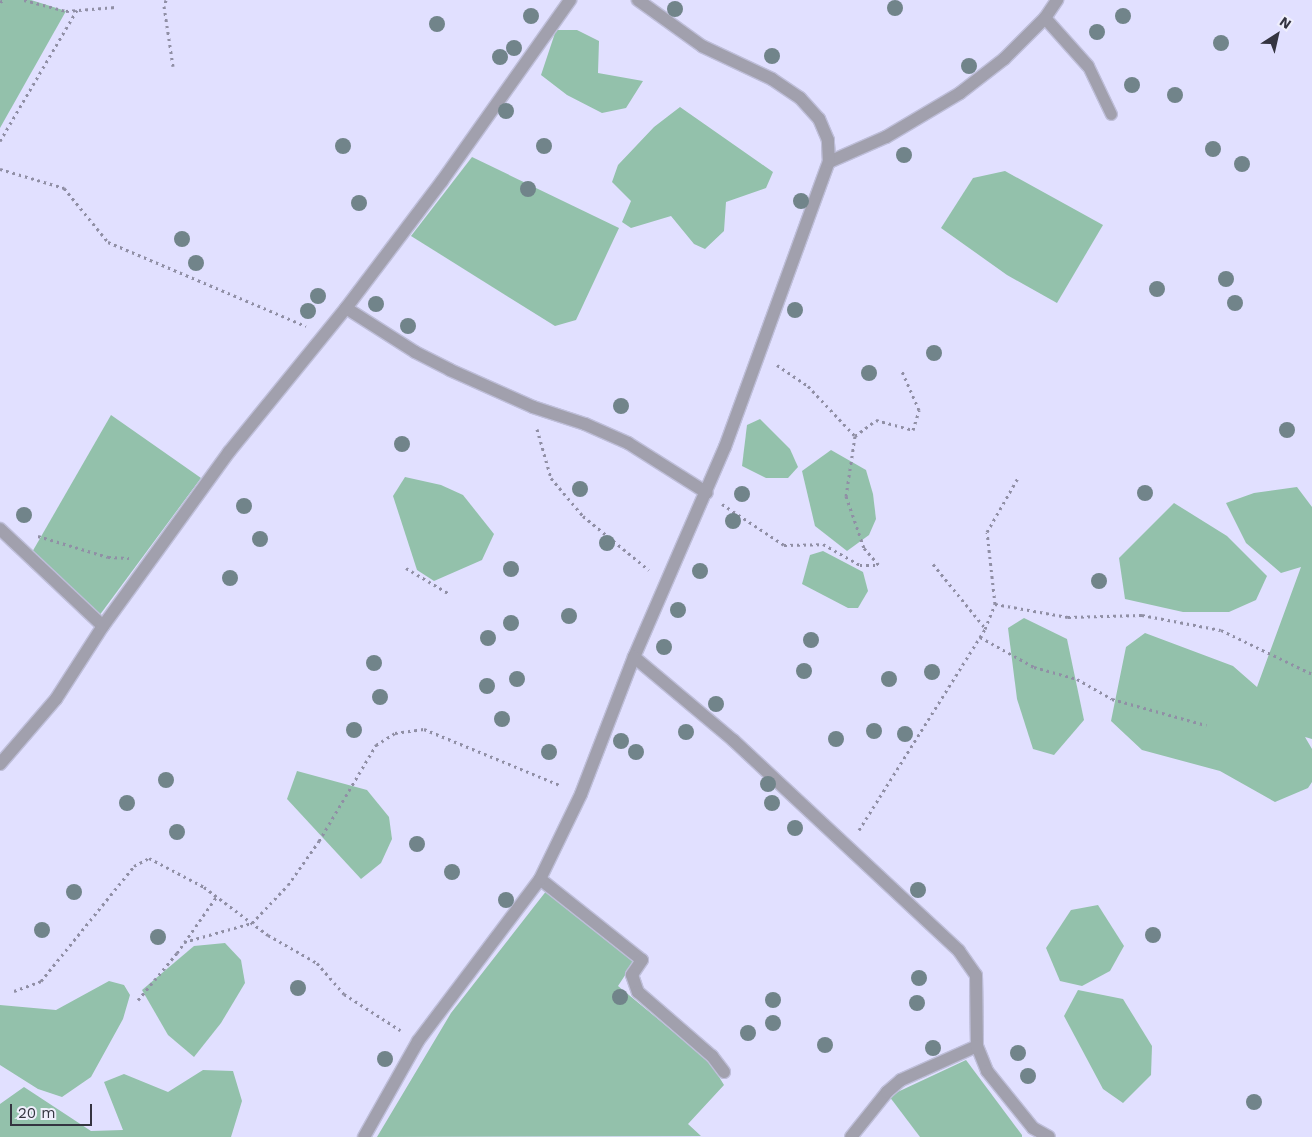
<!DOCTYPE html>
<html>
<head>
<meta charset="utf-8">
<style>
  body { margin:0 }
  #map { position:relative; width:1312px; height:1137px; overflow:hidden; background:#e1e0ff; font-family:"Work Sans",sans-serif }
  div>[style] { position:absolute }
  .green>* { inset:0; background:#93c1ab }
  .path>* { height:3px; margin-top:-1.5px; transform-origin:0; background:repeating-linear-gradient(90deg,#908fa5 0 2.5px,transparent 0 6.5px) }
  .roads { filter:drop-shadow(1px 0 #bebed9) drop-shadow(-1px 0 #bebed9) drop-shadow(0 1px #bebed9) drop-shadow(0 -1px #bebed9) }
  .service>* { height:11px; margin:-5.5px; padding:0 5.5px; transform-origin:5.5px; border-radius:5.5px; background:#a1a0ad }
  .minor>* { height:12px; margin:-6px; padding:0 6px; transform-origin:6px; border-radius:6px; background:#a1a0ad }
  .tertiary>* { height:12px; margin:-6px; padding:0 6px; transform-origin:6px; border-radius:6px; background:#a1a0ad }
  .trees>* { width:16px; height:16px; margin:-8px; border-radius:50%; background:#71848a }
  span { translate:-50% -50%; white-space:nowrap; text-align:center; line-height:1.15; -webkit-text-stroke:5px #efeffc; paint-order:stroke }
  .north { position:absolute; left:1252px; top:10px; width:50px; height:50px; -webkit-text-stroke:4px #efeffc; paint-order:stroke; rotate:35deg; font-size:14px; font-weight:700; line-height:20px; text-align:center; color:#343440 }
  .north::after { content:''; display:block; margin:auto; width:18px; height:22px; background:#343440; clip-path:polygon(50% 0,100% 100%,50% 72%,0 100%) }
  .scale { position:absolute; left:10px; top:1104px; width:82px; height:22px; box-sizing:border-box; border:2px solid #343440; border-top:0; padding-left:6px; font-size:15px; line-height:18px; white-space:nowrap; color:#343440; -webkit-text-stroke:4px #efeffc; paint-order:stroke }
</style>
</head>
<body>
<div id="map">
  <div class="green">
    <i style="clip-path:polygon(0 0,31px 0,66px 11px,0 128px)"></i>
    <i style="clip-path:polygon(556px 30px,577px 30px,599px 41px,598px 73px,643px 81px,626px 108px,602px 113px,567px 95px,541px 75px)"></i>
    <i style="clip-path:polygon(680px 107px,773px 172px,766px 188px,726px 202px,724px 231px,705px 249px,694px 244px,671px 216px,631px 228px,622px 222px,631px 201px,612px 182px,618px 165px,654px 127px)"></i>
    <i style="clip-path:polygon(472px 157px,619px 228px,576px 320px,555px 326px,411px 236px)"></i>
    <i style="clip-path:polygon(1005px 171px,1103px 225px,1057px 303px,1007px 275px,941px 228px,973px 178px)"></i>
    <i style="clip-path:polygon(111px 415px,201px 478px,99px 616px,31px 554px)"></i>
    <i style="clip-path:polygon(760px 419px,790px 449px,798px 467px,788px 478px,766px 478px,742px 466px,747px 425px)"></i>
    <i style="clip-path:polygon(831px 450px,866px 470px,873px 494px,876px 519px,869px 535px,847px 551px,815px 526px,802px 471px)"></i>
    <i style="clip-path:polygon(405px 477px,441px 485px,463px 495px,494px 534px,482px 560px,434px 581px,417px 570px,393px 496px)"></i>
    <i style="clip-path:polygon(1297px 487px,1312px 507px,1312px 739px,1305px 737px,1312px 749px,1312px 782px,1308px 788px,1275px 802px,1220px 771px,1142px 750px,1111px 721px,1126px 647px,1145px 633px,1233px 666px,1257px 687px,1301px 567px,1281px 573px,1246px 543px,1226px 503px,1254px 493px)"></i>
    <i style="clip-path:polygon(1174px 503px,1227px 536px,1267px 576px,1256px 600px,1229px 612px,1183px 612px,1125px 599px,1119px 558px)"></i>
    <i style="clip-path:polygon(823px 551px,863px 572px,868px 591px,858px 608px,848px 608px,802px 584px,810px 555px)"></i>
    <i style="clip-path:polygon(1024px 618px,1067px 639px,1084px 720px,1054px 755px,1033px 749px,1017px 699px,1008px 628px)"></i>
    <i style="clip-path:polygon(297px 771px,367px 790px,389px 817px,392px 839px,381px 863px,361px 879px,287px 799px)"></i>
    <i style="clip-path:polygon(547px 890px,635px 960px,618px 986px,710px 1062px,724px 1085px,688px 1124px,701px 1136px,377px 1137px,451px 1013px)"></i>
    <i style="clip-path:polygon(1098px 905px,1124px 946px,1110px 971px,1082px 986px,1060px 981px,1046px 948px,1071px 910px)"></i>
    <i style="clip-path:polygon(225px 943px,241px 960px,245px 983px,221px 1023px,194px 1057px,168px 1035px,142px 990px,194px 946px)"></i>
    <i style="clip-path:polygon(109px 981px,124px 985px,130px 995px,123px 1019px,91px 1077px,62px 1097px,38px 1089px,0 1065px,0 1005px,56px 1010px)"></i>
    <i style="clip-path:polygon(1078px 990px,1123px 999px,1152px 1046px,1151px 1075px,1123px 1103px,1103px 1089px,1064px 1016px)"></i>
    <i style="clip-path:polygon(966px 1060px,1022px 1135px,1022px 1137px,920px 1137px,889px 1096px)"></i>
    <i style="clip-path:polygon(203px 1070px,233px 1071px,242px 1101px,231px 1137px,0 1137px,0 1104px,24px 1087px,91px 1131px,123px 1130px,104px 1082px,124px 1074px,168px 1092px)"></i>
  </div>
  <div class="path">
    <i style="left:24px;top:0;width:43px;rotate:14.7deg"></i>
    <i style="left:66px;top:11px;width:50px;rotate:-4.6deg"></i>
    <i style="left:166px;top:0;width:6px;rotate:108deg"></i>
    <i style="left:164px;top:6px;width:61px;rotate:81.5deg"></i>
    <i style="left:0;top:2px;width:4px;rotate:-27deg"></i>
    <i style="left:0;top:141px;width:152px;rotate:-59.6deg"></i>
    <i style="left:0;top:169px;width:67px;rotate:16.5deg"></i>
    <i style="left:64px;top:188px;width:70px;rotate:50.8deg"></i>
    <i style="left:108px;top:242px;width:215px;rotate:23deg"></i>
    <i style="left:777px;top:365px;width:37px;rotate:34deg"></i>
    <i style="left:808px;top:386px;width:69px;rotate:46.8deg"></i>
    <i style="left:855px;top:436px;width:61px;rotate:98.5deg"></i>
    <i style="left:846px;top:496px;width:55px;rotate:70.9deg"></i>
    <i style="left:864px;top:548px;width:23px;rotate:49deg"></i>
    <i style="left:537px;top:429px;width:51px;rotate:74.1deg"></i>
    <i style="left:551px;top:478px;width:50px;rotate:49.9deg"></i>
    <i style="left:583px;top:516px;width:85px;rotate:39.3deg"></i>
    <i style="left:855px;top:436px;width:26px;rotate:-37deg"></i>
    <i style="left:876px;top:420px;width:38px;rotate:15deg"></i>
    <i style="left:913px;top:430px;width:21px;rotate:-73deg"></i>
    <i style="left:919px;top:410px;width:43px;rotate:-113.6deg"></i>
    <i style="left:722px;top:504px;width:74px;rotate:33.5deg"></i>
    <i style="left:784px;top:545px;width:39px;rotate:-1deg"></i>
    <i style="left:823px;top:544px;width:43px;rotate:29.6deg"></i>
    <i style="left:860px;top:565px;width:19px"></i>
    <i style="left:38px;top:536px;width:73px;rotate:16.7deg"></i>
    <i style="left:108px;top:557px;width:21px;rotate:3deg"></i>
    <i style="left:933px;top:564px;width:82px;rotate:50.9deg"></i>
    <i style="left:406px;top:568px;width:49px;rotate:30.8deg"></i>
    <i style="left:995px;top:604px;width:74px;rotate:10.1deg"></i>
    <i style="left:1068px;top:617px;width:74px;rotate:-1.5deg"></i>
    <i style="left:1142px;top:615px;width:80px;rotate:10.8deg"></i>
    <i style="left:1221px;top:630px;width:101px;rotate:25.8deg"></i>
    <i style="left:980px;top:637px;width:62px;rotate:29.1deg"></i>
    <i style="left:1034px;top:667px;width:45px;rotate:15.6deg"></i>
    <i style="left:1077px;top:679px;width:40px;rotate:29.7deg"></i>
    <i style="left:1112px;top:699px;width:98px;rotate:15.5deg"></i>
    <i style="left:859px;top:830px;width:237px;rotate:-57.9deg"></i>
    <i style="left:985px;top:629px;width:27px;rotate:-68deg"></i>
    <i style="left:995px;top:604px;width:72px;rotate:-96.3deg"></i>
    <i style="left:987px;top:532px;width:64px;rotate:-60.3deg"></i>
    <i style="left:184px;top:942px;width:71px;rotate:-15.6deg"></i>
    <i style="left:252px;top:923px;width:52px;rotate:-46.5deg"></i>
    <i style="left:288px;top:885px;width:54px;rotate:-54.8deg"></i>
    <i style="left:319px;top:841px;width:112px;rotate:-59.3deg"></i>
    <i style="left:376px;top:745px;width:22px;rotate:-32deg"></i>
    <i style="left:395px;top:733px;width:29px;rotate:-8deg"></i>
    <i style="left:424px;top:729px;width:149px;rotate:22.4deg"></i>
    <i style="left:14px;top:991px;width:29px;rotate:-20deg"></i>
    <i style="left:41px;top:981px;width:148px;rotate:-51deg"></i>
    <i style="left:134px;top:866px;width:17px;rotate:-28deg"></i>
    <i style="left:149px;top:858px;width:62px;rotate:27.8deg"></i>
    <i style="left:204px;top:887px;width:80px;rotate:36.9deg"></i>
    <i style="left:268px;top:935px;width:56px;rotate:29.7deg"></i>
    <i style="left:317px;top:963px;width:41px;rotate:48.9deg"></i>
    <i style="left:344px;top:994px;width:67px;rotate:32.7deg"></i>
    <i style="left:138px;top:1000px;width:61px;rotate:-50.3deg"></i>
    <i style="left:177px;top:953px;width:70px;rotate:-54.9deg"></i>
  </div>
  <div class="roads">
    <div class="service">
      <i style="left:1088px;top:66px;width:53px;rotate:64.4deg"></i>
    </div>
    <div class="minor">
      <i style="left:1045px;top:18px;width:22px;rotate:-56deg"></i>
      <i style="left:829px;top:162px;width:62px;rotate:-23.7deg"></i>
      <i style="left:886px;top:137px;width:86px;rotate:-30.7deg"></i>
      <i style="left:960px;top:93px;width:56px;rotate:-37.7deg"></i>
      <i style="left:1004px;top:59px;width:58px;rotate:-45deg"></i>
      <i style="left:1045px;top:18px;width:64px;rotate:48.1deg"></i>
      <i style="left:346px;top:308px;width:82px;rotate:32.5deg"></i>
      <i style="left:415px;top:352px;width:39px;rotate:27deg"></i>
      <i style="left:450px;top:370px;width:91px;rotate:24deg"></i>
      <i style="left:533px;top:407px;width:55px;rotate:18.1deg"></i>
      <i style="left:585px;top:424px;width:47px;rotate:23.8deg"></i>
      <i style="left:628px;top:443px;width:93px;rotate:32.3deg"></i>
      <i style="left:0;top:529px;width:141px;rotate:43.3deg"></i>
      <i style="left:634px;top:657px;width:229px;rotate:-66.6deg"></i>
      <i style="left:725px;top:447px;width:303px;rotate:-70deg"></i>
      <i style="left:829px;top:162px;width:22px;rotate:-93deg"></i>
      <i style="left:828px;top:140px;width:23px;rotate:-113deg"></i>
      <i style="left:819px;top:119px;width:28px;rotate:-132deg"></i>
      <i style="left:800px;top:98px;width:34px;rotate:-146deg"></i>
      <i style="left:772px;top:79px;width:77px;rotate:-154.8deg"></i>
      <i style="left:702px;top:46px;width:79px;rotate:-144.3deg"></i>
      <i style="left:0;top:764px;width:86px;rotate:-49.3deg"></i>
      <i style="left:56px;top:699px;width:87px;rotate:-57.2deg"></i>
      <i style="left:103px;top:626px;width:215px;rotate:-54.1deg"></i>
      <i style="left:229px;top:452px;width:186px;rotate:-50.9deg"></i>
      <i style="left:346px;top:308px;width:159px;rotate:-52.9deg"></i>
      <i style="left:442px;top:181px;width:222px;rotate:-54.7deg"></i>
      <i style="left:540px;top:879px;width:130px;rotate:38.5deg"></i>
      <i style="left:642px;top:960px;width:18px;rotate:124deg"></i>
      <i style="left:632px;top:975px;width:18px;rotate:71deg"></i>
      <i style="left:638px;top:992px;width:98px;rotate:40.9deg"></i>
      <i style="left:712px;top:1056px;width:20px;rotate:53deg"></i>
      <i style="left:851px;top:1137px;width:58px;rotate:-51.3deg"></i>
      <i style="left:887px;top:1092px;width:18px;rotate:-41deg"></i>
      <i style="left:901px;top:1080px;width:83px;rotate:-24.1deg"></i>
    </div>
    <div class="tertiary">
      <i style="left:364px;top:1137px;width:110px;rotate:-60.6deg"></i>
      <i style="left:418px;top:1041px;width:203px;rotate:-53deg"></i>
      <i style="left:540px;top:879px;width:94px;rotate:-64.2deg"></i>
      <i style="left:581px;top:794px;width:147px;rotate:-68.9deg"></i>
      <i style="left:634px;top:657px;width:129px;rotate:40deg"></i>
      <i style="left:733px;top:740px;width:309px;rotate:43deg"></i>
      <i style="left:959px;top:951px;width:29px;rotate:55deg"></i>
      <i style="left:976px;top:975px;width:71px;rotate:89.2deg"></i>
      <i style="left:977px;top:1046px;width:27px;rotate:68deg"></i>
      <i style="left:987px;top:1071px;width:73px;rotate:51.1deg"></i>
      <i style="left:1033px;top:1128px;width:18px;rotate:29deg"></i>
    </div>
  </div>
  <div class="trees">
    <i style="left:895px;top:8px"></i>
    <i style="left:675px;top:9px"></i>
    <i style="left:531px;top:16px"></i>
    <i style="left:1123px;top:16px"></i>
    <i style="left:437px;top:24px"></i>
    <i style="left:1097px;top:32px"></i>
    <i style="left:1221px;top:43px"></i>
    <i style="left:514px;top:48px"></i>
    <i style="left:772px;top:56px"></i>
    <i style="left:500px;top:57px"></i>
    <i style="left:969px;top:66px"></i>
    <i style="left:1132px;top:85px"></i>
    <i style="left:1175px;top:95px"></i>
    <i style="left:506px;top:111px"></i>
    <i style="left:343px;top:146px"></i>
    <i style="left:544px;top:146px"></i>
    <i style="left:1213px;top:149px"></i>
    <i style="left:904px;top:155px"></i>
    <i style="left:1242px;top:164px"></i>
    <i style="left:528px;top:189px"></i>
    <i style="left:801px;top:201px"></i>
    <i style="left:359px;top:203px"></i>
    <i style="left:182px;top:239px"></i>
    <i style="left:196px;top:263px"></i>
    <i style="left:1226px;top:279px"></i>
    <i style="left:1157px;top:289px"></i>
    <i style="left:318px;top:296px"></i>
    <i style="left:1235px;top:303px"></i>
    <i style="left:376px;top:304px"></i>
    <i style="left:795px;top:310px"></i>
    <i style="left:308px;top:311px"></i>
    <i style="left:408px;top:326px"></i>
    <i style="left:934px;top:353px"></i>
    <i style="left:869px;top:373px"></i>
    <i style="left:621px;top:406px"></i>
    <i style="left:1287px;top:430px"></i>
    <i style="left:402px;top:444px"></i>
    <i style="left:580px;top:489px"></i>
    <i style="left:1145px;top:493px"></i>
    <i style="left:742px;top:494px"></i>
    <i style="left:244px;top:506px"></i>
    <i style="left:24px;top:515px"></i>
    <i style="left:733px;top:521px"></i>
    <i style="left:260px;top:539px"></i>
    <i style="left:607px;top:543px"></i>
    <i style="left:511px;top:569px"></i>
    <i style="left:700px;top:571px"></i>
    <i style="left:230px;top:578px"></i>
    <i style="left:1099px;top:581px"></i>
    <i style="left:678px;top:610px"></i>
    <i style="left:569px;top:616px"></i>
    <i style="left:511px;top:623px"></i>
    <i style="left:488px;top:638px"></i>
    <i style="left:811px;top:640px"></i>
    <i style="left:664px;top:647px"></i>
    <i style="left:374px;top:663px"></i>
    <i style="left:804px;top:671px"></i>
    <i style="left:932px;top:672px"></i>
    <i style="left:517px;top:679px"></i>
    <i style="left:889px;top:679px"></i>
    <i style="left:487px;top:686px"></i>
    <i style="left:380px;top:697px"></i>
    <i style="left:716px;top:704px"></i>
    <i style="left:502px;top:719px"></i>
    <i style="left:354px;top:730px"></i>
    <i style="left:874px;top:731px"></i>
    <i style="left:686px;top:732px"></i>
    <i style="left:905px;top:734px"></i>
    <i style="left:836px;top:739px"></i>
    <i style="left:621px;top:741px"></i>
    <i style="left:549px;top:752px"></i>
    <i style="left:636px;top:752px"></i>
    <i style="left:166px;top:780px"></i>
    <i style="left:768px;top:784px"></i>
    <i style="left:127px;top:803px"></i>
    <i style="left:772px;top:803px"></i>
    <i style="left:795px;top:828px"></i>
    <i style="left:177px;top:832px"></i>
    <i style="left:417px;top:844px"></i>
    <i style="left:452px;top:872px"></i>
    <i style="left:918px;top:890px"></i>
    <i style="left:74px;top:892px"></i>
    <i style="left:506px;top:900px"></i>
    <i style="left:42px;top:930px"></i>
    <i style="left:1153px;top:935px"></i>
    <i style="left:158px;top:937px"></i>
    <i style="left:919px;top:978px"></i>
    <i style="left:298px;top:988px"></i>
    <i style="left:620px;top:997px"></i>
    <i style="left:773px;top:1000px"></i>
    <i style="left:917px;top:1003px"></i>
    <i style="left:773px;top:1023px"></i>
    <i style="left:748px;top:1033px"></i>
    <i style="left:825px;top:1045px"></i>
    <i style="left:933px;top:1048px"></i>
    <i style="left:1018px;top:1053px"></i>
    <i style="left:385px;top:1059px"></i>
    <i style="left:1028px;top:1076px"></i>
    <i style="left:1254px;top:1102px"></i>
  </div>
  <div class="north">N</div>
  <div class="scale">20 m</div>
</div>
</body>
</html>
